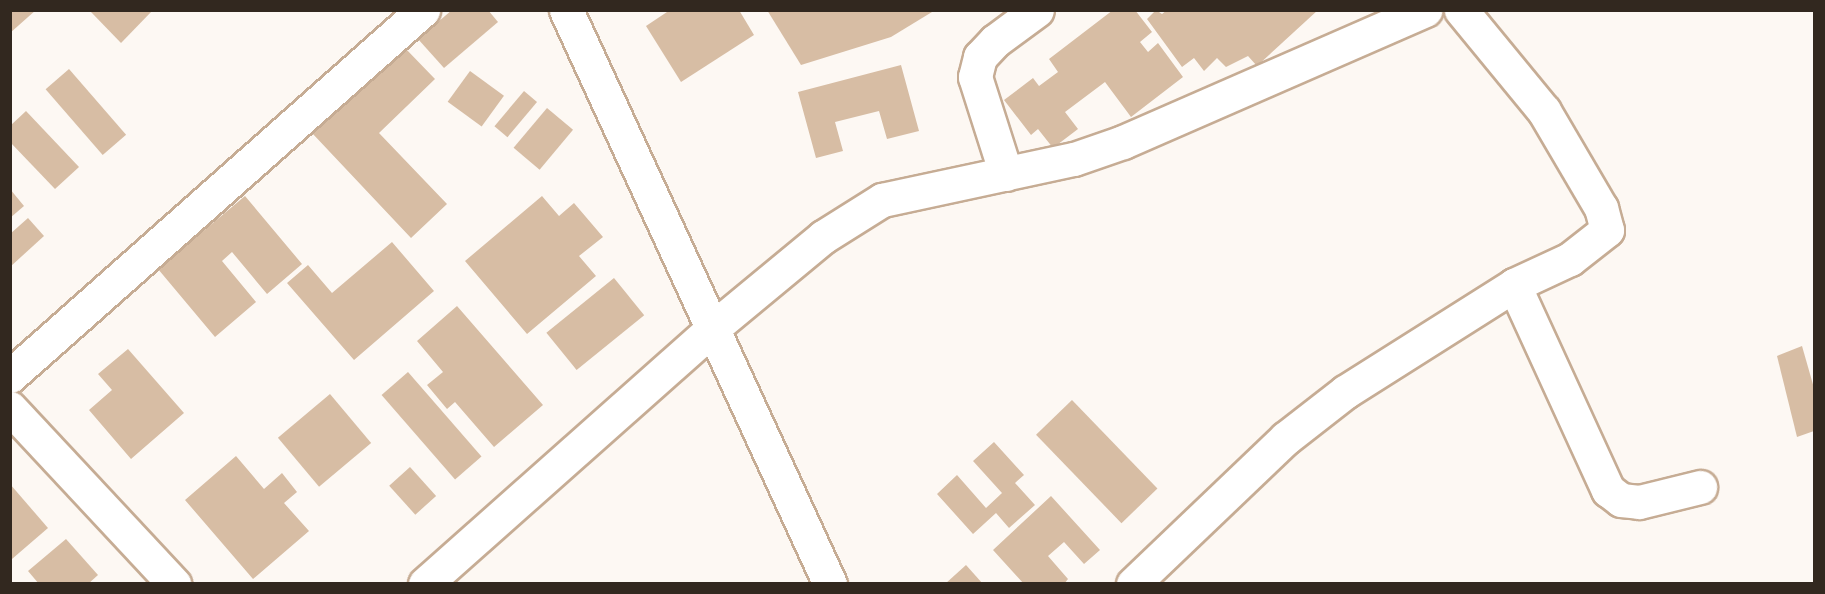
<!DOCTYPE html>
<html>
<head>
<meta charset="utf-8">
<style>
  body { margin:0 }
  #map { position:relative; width:1825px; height:594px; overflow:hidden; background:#fdf8f3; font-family:"Alegreya Sans",sans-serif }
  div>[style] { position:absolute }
  .building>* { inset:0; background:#d7bda4; transform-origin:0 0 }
  .roads { filter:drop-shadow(2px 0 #c6ac94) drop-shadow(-2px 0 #c6ac94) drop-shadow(0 2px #c6ac94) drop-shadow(0 -2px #c6ac94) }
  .minor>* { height:33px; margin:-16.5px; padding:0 16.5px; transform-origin:16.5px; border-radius:16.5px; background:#fff }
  span { translate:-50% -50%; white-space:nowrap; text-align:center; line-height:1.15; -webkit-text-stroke:5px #fdf8f3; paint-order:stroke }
  .frame { position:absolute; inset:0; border:12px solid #32281f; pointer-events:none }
</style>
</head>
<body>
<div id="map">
  <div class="building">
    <i style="clip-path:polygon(10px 10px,36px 10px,10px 33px)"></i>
    <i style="clip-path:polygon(93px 10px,153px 10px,121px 43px,91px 12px)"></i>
    <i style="clip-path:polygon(452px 10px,488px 10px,498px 22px,444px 68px,418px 39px)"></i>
    <i style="clip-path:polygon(670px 10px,739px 10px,754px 35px,681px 82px,646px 26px)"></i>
    <i style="clip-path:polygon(767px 10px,931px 10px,932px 12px,891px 37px,801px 65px)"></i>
    <i style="clip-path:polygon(1113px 10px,1135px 10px,1152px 32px,1140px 42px,1148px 52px,1158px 43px,1183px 77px,1131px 117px,1105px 82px,1065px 112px,1078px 129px,1053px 148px,1038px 129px,1031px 135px,1004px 100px,1033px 78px,1039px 86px,1058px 72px,1049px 59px)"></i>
    <i style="clip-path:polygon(1156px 10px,1162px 14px,1167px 10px,1318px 10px,1257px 66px,1248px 56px,1226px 67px,1217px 58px,1204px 71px,1194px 58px,1182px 67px,1147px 19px)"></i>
    <i style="clip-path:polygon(404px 47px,435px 79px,379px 133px,447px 204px,411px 238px,312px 133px)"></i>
    <i style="clip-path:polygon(901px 65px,919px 131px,887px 139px,879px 111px,835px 122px,843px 151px,816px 158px,798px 92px)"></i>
    <i style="left:69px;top:69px;width:87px;height:31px;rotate:49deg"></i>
    <i style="left:470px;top:71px;width:42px;height:38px;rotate:36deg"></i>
    <i style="left:524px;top:91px;width:17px;height:46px;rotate:40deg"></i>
    <i style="left:547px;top:108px;width:34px;height:52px;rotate:40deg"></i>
    <i style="clip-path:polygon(26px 111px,79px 167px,55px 189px,10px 142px,10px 126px)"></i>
    <i style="clip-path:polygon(10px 189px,24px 206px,10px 218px)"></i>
    <i style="clip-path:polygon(245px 196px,302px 264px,267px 294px,232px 252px,222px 261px,256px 302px,215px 337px,158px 269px)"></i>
    <i style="clip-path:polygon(542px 196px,559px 216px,574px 203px,603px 237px,579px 256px,596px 276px,527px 334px,465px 261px)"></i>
    <i style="clip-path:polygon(28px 218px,44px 236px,10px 267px,10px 234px)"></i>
    <i style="clip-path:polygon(392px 242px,434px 291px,354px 360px,287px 283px,308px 265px,332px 293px)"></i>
    <i style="left:614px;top:278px;width:48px;height:87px;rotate:51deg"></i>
    <i style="clip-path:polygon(457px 306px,543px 405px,494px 447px,455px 402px,447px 409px,427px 385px,443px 372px,417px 341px)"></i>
    <i style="clip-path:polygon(1802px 346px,1814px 388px,1814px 431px,1797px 437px,1777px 356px)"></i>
    <i style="clip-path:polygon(128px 349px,184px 413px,131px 459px,89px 410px,112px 390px,98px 374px)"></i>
    <i style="left:408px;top:372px;width:112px;height:35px;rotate:49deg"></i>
    <i style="left:330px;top:394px;width:64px;height:68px;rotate:50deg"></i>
    <i style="left:1072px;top:400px;width:123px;height:50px;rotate:46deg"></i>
    <i style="clip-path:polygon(994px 442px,1024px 475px,1015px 483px,1035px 505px,1009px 528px,996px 513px,973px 534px,937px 494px,957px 475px,986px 508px,1002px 493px,973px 461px)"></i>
    <i style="clip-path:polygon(236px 456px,264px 489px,282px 473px,297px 492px,284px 503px,309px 531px,253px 579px,185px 500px)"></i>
    <i style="left:410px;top:467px;width:39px;height:28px;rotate:48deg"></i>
    <i style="clip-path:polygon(10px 484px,48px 528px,12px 559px,10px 558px)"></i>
    <i style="clip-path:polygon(1051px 496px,1100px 550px,1084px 564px,1064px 542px,1048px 556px,1068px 579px,1064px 584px,1024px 584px,993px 550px)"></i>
    <i style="clip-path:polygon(66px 539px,98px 575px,88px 584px,39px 584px,28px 571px)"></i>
    <i style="clip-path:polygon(966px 565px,983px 584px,945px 584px)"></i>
  </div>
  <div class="roads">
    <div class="minor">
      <i style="left:566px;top:10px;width:632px;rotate:65.3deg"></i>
      <i style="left:1006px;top:174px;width:102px;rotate:-107.7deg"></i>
      <i style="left:975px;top:77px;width:21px;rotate:-76deg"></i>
      <i style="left:980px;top:57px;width:22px;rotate:-47deg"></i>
      <i style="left:995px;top:41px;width:52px;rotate:-36.4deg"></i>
      <i style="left:1514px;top:285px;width:226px;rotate:65.4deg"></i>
      <i style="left:1608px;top:490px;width:16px;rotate:38deg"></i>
      <i style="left:1621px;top:500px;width:18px;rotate:6deg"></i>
      <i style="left:1639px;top:502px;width:63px;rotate:-13.8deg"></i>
      <i style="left:10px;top:376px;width:552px;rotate:-41.55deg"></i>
      <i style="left:10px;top:408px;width:241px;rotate:47deg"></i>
      <i style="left:425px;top:584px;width:385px;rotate:-41.6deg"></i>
      <i style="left:713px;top:328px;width:143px;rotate:-39.6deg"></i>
      <i style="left:823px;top:237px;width:70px;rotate:-32.1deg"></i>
      <i style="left:882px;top:200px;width:196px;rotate:-12.1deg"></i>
      <i style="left:1074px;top:159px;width:52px;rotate:-19.1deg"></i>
      <i style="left:1123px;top:142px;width:330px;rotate:-23.6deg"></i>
      <i style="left:1133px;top:584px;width:211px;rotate:-43.7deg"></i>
      <i style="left:1286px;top:438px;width:75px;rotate:-37.9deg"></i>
      <i style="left:1345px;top:392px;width:200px;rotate:-32.3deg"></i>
      <i style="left:1514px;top:285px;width:62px;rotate:-24.9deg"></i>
      <i style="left:1570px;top:259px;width:47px;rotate:-38.1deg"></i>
      <i style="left:1607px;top:230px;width:23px;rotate:-105deg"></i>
      <i style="left:1601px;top:208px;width:113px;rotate:-120.4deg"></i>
      <i style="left:1544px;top:111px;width:131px;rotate:-129.4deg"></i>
    </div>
  </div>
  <div class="frame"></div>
</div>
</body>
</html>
